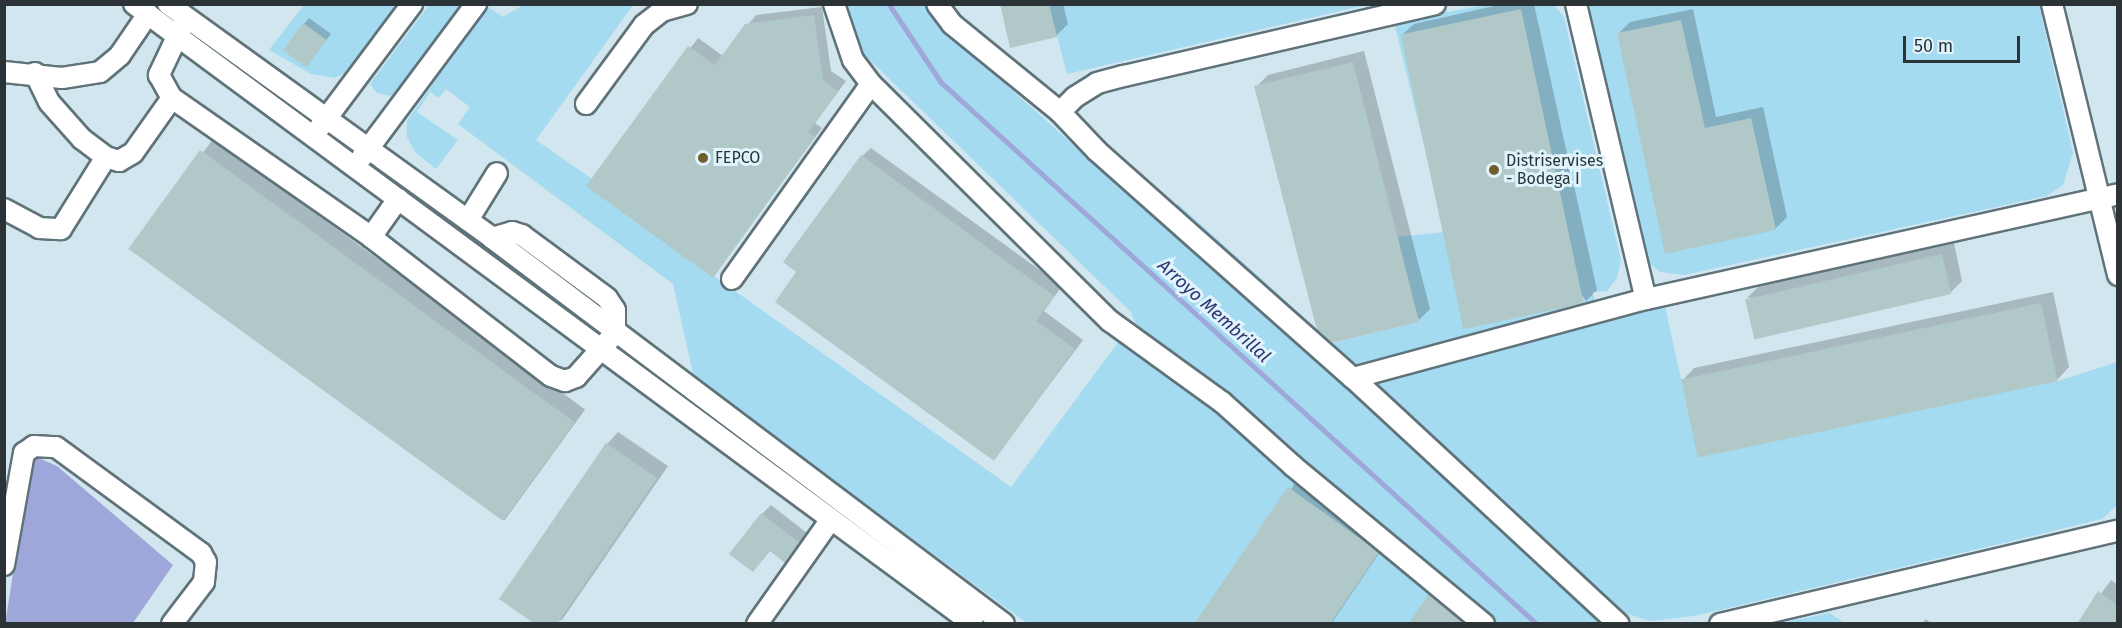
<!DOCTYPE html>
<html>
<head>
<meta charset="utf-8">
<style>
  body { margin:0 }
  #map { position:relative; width:2122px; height:628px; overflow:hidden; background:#d1e6ef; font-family:"Fira Sans",sans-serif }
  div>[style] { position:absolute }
  .green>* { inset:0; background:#a4dbf1 }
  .water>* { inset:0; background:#9fa7da }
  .shadow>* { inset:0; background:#0003; transform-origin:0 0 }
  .stream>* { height:4.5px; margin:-2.25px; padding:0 2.25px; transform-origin:2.25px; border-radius:2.25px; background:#9fa7da }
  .building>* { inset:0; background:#b1c8c8; transform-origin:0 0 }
  .roads { filter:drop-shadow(2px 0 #60737a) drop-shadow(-2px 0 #60737a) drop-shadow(0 2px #60737a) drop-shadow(0 -2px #60737a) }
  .minor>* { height:20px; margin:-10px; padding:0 10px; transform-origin:10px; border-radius:10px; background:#fff }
  .dots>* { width:16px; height:16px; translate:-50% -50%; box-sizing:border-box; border:3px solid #dff4fc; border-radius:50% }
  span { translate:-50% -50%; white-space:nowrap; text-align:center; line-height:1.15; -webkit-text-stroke:6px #dff4fc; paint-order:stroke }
  .poi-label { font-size:16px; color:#2b3336 }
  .left { translate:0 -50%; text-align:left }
  .water-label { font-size:18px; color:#313471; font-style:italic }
  .frame { position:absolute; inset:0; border:6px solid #2b3336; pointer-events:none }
  .scale { position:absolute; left:1903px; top:36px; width:117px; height:27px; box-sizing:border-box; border:3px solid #2b3336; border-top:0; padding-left:8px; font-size:18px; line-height:21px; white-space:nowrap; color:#2b3336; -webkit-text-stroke:4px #dff4fc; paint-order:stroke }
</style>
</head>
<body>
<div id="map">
  <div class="green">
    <i style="clip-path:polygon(304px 5px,404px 5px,356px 67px,335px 78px,311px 74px,269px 50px)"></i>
    <i style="clip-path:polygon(429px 5px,463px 5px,400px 86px,391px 96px,377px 93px,370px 84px)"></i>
    <i style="clip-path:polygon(523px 5px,633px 5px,536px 140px,592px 179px,587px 186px,1011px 487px,1122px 337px,1139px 332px,1131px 312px,853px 44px,844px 5px,929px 5px,941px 27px,1149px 212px,1178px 204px,1316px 328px,1321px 346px,1419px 322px,1398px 237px,1445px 232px,1394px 22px,1485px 5px,1554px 5px,1564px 17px,1621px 260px,1617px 278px,1607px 291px,1592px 292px,1602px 318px,1665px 306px,1698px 457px,2058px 381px,2117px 362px,2117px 505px,2102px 519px,2012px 541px,1694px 616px,1649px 621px,1623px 612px,1612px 624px,1027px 623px,694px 378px,673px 284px,458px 124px,470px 107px,446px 89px,439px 98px,430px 92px,417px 112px,458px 140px,436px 169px,415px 152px,407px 137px,407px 121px,487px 6px,503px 17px)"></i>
    <i style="clip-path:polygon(1049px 5px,1366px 5px,1067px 74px)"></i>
    <i style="clip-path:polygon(1588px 5px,2039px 5px,2073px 153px,2063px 185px,2047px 196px,1684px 275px,1660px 272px,1641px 257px)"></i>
    <i style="clip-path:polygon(1830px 613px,1844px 623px,1781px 623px)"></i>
  </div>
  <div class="water">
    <i style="clip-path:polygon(32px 455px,57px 466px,173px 565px,133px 623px,5px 624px)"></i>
  </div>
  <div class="shadow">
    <i style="clip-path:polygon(1002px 4px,1063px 4px,1068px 24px,1056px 36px)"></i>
    <i style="clip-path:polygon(1503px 4px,1534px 4px,1597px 290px,1586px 301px,1402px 35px,1414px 24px)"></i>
    <i style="clip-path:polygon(822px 7px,831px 71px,846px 81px,815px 123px,822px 128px,712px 276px,588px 186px,698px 38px,723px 56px,756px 15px)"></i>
    <i style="clip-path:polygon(1693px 9px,1716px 117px,1763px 107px,1787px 217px,1775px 229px,1618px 34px,1630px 22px)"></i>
    <i style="clip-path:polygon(309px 18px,331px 34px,306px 66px,304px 24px)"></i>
    <i style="clip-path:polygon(1364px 51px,1430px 309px,1419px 320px,1256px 87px,1268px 75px)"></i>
    <i style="left:213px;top:139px;width:460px;height:137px;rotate:36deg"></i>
    <i style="clip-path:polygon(871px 148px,1062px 286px,1044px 311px,1083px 340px,994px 459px,798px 272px,862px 156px)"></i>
    <i style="clip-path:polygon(1954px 243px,1962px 281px,1951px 292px,1747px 298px,1759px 286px)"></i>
    <i style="clip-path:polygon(2053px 292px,2069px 367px,2058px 379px,1699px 455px,1683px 380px,1694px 368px)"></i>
    <i style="clip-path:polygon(618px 432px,668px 466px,562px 620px,537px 624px,607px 444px)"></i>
    <i style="clip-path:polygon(1298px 479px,1386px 543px,1331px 624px,1196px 624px)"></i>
    <i style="clip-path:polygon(771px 505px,807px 533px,785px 561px,771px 550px,753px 570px,762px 514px)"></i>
    <i style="clip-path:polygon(2111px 580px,2118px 585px,2118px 624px,2079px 624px)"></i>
    <i style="clip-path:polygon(1442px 583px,1476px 612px,1467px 624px,1410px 624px)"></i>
    <i style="clip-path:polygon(1926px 619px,1932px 624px,1921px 624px)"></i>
  </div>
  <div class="stream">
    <i style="left:889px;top:4px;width:94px;rotate:56.3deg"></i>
    <i style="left:941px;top:82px;width:806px;rotate:42.28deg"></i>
  </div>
  <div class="building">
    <i style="clip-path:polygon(1000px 4px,1049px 4px,1057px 37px,1010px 48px)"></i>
    <i style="left:1521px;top:9px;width:301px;height:123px;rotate:78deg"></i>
    <i style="clip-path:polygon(814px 15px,823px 80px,838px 91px,808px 132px,815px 137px,713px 278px,586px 186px,688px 46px,715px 65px,745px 24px)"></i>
    <i style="clip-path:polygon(1681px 20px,1705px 128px,1751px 118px,1776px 230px,1665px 254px,1617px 33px)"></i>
    <i style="left:303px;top:23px;width:29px;height:34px;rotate:36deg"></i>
    <i style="clip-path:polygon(1353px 62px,1419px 322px,1332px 343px,1317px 330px,1254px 86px)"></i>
    <i style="left:200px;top:150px;width:463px;height:122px;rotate:36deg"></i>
    <i style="clip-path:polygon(861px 155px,1054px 296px,1036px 321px,1075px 349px,994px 461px,775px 302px,796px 272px,783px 262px)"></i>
    <i style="left:1942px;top:254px;width:41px;height:202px;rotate:77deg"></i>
    <i style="left:2041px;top:303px;width:80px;height:368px;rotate:78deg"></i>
    <i style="clip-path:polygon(606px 443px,657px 478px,557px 624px,535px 624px,499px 599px)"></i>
    <i style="clip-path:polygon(1288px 487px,1379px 552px,1330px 624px,1194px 624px)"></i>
    <i style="clip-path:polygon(761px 513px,800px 543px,785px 563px,770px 551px,753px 572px,729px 554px)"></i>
    <i style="clip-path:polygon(2098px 591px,2118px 606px,2118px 624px,2077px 624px)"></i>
    <i style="clip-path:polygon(1429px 594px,1465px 624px,1408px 624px)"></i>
  </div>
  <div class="roads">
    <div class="minor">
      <i style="left:134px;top:4px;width:1043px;rotate:36.46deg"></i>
      <i style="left:168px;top:4px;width:400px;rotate:35.8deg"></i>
      <i style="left:492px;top:238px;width:641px;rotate:37.01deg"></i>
      <i style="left:834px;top:4px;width:59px;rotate:71.3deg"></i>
      <i style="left:853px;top:60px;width:30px;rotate:53deg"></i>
      <i style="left:871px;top:84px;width:337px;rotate:44.8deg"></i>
      <i style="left:1110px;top:321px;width:138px;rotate:35.9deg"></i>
      <i style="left:1222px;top:402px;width:96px;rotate:42deg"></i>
      <i style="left:1293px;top:466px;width:248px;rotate:39.6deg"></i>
      <i style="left:937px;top:4px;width:25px;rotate:53deg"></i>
      <i style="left:952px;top:24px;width:139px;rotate:39.2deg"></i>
      <i style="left:1060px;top:112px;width:54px;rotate:46.5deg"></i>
      <i style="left:1097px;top:151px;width:342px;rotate:41.6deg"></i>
      <i style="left:1353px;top:378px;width:362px;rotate:42.8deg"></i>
      <i style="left:1576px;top:4px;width:303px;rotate:76.7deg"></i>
      <i style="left:2052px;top:4px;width:279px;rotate:76.3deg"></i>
      <i style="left:184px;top:22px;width:59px;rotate:115.3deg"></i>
      <i style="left:159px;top:75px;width:26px;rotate:61deg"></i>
      <i style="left:172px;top:98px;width:243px;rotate:34.9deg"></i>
      <i style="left:371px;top:237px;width:227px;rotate:37.7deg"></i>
      <i style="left:551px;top:376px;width:15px;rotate:20deg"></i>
      <i style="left:565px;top:381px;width:12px;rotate:-20deg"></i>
      <i style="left:576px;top:377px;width:59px;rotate:-48.4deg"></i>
      <i style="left:615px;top:333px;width:23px;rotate:-90deg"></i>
      <i style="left:615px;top:310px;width:14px;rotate:-124deg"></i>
      <i style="left:607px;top:298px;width:106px;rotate:-143.5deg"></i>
      <i style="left:522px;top:235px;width:10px;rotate:-163deg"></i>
      <i style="left:512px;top:232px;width:21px;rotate:163deg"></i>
      <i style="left:4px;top:72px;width:58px;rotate:5.9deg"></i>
      <i style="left:62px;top:78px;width:38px;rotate:-9deg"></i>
      <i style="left:100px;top:72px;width:26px;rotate:-40deg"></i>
      <i style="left:120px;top:55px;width:50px;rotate:-55.7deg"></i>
      <i style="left:35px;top:73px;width:32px;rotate:64deg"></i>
      <i style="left:49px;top:102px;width:50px;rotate:48.3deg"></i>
      <i style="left:82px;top:139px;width:30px;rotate:37deg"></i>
      <i style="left:106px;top:157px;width:14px;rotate:17deg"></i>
      <i style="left:119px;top:161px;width:16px;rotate:-30deg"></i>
      <i style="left:133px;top:153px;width:67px;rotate:-54.7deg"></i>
      <i style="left:586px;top:104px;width:98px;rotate:-53.7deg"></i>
      <i style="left:644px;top:25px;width:23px;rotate:-38deg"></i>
      <i style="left:662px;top:11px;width:26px;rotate:-16deg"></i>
      <i style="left:1060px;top:112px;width:21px;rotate:-45deg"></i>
      <i style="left:1075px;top:97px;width:26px;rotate:-32deg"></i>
      <i style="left:1097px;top:83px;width:28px;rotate:-15deg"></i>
      <i style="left:1124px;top:76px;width:319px;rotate:-13deg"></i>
      <i style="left:320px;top:127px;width:154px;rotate:-53.2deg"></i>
      <i style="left:362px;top:157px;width:191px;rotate:-53.3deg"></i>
      <i style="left:4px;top:209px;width:40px;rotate:28deg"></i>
      <i style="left:39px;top:228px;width:22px;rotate:3deg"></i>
      <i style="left:61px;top:229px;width:85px;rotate:-58deg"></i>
      <i style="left:468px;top:220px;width:55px;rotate:-58.3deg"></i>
      <i style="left:371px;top:237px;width:47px;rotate:-54.6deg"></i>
      <i style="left:732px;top:279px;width:239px;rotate:-54.5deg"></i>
      <i style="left:1353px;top:378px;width:303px;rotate:-15.1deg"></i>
      <i style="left:1646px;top:299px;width:484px;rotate:-12.5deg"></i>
      <i style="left:4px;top:565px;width:114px;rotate:-79.9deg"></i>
      <i style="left:24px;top:453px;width:12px;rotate:-35deg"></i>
      <i style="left:34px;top:446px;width:22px;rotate:3deg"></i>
      <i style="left:56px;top:447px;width:180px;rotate:36.2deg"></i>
      <i style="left:201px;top:553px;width:10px;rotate:61deg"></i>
      <i style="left:206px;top:562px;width:20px;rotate:96deg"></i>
      <i style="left:204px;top:582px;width:53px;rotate:127.3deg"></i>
      <i style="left:757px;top:624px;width:128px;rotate:-54.8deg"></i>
      <i style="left:1720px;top:624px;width:409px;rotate:-13.2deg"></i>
    </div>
  </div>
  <div class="dots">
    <i style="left:703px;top:158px;background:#705e2c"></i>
    <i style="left:1494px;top:170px;background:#705e2c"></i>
  </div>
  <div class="poi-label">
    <span class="left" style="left:715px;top:158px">FEPCO</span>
    <span class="left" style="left:1506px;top:170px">Distriservises<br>- Bodega I</span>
  </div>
  <div class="water-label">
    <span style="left:1214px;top:311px;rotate:42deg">Arroyo Membrillal</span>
  </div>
  <div class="frame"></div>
  <div class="scale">50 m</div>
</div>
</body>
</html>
